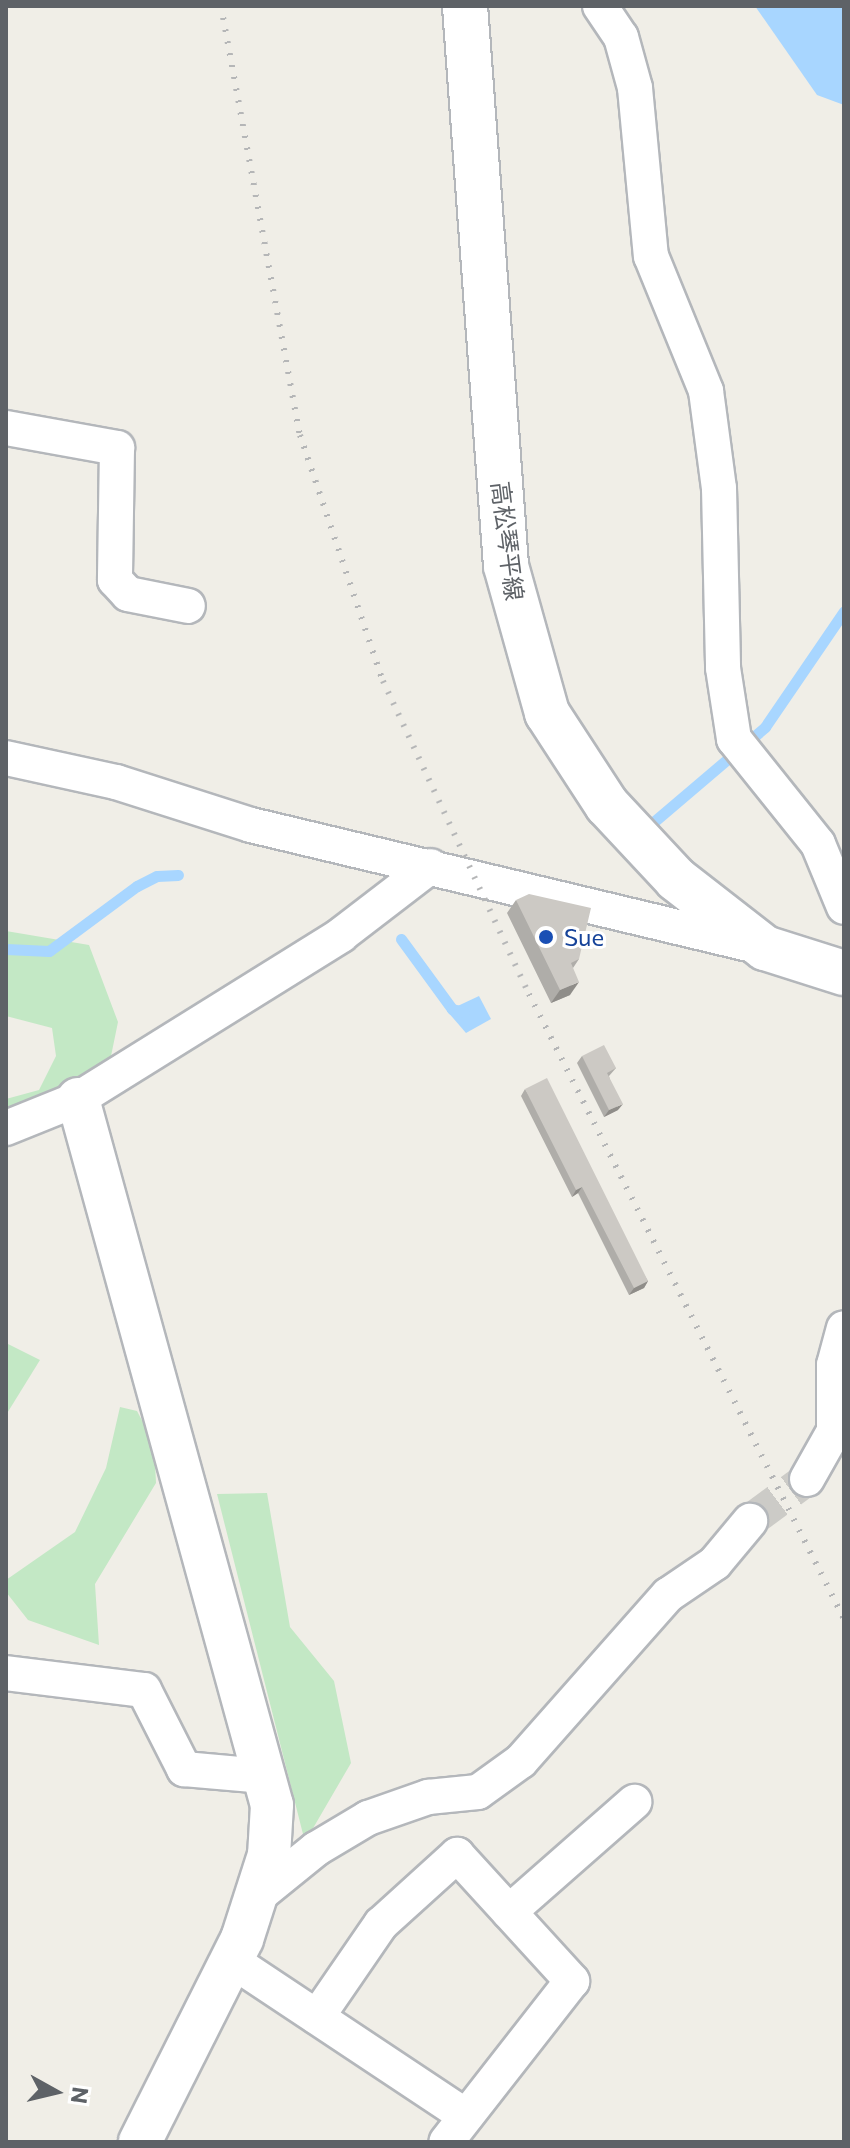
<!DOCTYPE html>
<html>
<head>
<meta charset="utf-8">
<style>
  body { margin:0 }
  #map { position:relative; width:850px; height:2148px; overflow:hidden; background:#f0eee7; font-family:Commissioner,"Noto Sans JP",sans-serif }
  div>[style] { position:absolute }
  .green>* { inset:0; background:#c3e8c5 }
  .water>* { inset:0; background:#a8d6ff }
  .stream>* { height:11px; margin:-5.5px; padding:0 5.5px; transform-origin:5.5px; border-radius:5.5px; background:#a8d6ff }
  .minor-tunnel>* { height:34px; margin-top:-17px; transform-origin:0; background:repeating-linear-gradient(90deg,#cccbc7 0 34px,transparent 0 51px) }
  .roads { filter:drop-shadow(2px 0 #b4b7bb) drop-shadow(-2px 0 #b4b7bb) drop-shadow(0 2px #b4b7bb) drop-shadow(0 -2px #b4b7bb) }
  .minor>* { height:34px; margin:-17px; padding:0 17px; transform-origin:17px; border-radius:17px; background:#fff }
  .tertiary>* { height:42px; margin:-21px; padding:0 21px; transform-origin:21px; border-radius:21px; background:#fff }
  .secondary>* { height:44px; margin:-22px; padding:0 22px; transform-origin:22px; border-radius:22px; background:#fff }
  .rail>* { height:6px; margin-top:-3px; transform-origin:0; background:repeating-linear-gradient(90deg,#b5b6b7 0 2px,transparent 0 12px) }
  .wall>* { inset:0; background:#afada9 }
  .shaded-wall>* { inset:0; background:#8f8d89 }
  .building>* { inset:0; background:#ccc9c4 }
  .dots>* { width:22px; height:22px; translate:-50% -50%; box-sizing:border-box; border:4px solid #fff; border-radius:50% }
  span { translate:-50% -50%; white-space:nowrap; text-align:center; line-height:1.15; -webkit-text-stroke:6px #fff; paint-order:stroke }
  .street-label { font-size:24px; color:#5e6267 }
  .transit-label { font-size:24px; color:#164399 }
  .left { translate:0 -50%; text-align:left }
  .frame { position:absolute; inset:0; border:8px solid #5e6267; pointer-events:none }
  .north { position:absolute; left:16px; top:2052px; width:80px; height:80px; -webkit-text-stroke:6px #fff; paint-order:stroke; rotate:98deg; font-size:22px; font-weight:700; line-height:32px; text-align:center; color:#5e6267 }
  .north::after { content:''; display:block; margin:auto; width:28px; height:36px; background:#5e6267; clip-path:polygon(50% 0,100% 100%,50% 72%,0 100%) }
</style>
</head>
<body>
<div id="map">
  <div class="green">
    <i style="clip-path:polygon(6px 931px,89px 945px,118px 1022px,110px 1061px,48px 1096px,6px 1113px,6px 1099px,39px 1090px,56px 1056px,52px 1028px,6px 1016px)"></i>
    <i style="clip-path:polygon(6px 1343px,40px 1360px,6px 1415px)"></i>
    <i style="clip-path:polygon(120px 1407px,137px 1411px,154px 1443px,156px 1483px,95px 1584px,99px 1645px,28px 1620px,6px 1592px,6px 1580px,75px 1532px,106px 1468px)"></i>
    <i style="clip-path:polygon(267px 1493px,290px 1627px,334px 1681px,351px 1763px,305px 1842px,217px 1494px)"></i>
  </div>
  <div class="water">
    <i style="clip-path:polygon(755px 6px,844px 6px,844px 105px,817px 95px)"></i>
    <i style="clip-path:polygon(479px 996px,491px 1019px,466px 1033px,447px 1011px)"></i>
  </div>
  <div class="stream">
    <i style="left:650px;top:825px;width:151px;rotate:-40.4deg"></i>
    <i style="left:765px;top:727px;width:140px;rotate:-55.7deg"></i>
    <i style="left:401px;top:939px;width:87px;rotate:53.9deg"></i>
    <i style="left:452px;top:1009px;width:12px;rotate:14deg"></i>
    <i style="left:6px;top:949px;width:43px;rotate:2.7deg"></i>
    <i style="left:49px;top:951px;width:109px;rotate:-36.5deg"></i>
    <i style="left:137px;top:886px;width:22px;rotate:-27deg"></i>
    <i style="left:157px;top:876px;width:21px;rotate:-3deg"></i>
  </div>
  <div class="minor-tunnel">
    <i style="left:750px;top:1521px;width:71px;rotate:-36.4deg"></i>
  </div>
  <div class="roads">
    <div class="minor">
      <i style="left:600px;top:6px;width:37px;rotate:56deg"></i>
      <i style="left:621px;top:37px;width:53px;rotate:74.6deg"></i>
      <i style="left:635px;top:88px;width:169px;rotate:84.6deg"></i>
      <i style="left:651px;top:256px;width:146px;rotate:67.8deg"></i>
      <i style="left:706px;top:391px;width:98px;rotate:82.4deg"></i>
      <i style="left:719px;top:488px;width:180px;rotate:88.7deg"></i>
      <i style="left:723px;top:668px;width:72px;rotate:81.2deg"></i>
      <i style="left:734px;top:739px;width:134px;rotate:51.3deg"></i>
      <i style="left:818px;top:844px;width:68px;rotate:67.6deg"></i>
      <i style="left:6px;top:428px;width:113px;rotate:10.2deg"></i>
      <i style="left:117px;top:448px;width:132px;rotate:90.9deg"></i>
      <i style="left:115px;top:580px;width:19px;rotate:47deg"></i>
      <i style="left:128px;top:594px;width:61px;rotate:11.3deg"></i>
      <i style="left:6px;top:758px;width:113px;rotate:12.3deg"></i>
      <i style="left:116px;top:782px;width:142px;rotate:17.7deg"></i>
      <i style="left:251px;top:825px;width:520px;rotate:13.45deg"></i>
      <i style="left:6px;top:1128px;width:78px;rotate:-21.9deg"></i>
      <i style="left:78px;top:1099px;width:310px;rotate:-31.9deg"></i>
      <i style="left:341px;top:935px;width:113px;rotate:-37.5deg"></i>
      <i style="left:807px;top:1479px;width:55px;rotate:-60.6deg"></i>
      <i style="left:834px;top:1431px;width:66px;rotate:-90deg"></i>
      <i style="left:834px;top:1365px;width:38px;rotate:-75deg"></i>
      <i style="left:6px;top:1673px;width:139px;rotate:7deg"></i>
      <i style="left:144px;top:1690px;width:89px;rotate:63.1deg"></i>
      <i style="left:184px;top:1769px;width:78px;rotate:5.1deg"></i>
      <i style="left:258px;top:1896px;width:75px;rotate:-39deg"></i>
      <i style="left:316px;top:1849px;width:61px;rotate:-30.8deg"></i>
      <i style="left:368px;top:1818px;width:64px;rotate:-19.3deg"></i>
      <i style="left:428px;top:1797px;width:50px;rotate:-5.7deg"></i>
      <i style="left:478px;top:1792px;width:53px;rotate:-35.8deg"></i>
      <i style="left:521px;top:1761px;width:222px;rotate:-48.5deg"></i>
      <i style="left:668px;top:1595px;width:57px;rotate:-34.2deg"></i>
      <i style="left:715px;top:1563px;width:55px;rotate:-50.2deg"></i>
      <i style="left:509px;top:1912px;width:167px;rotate:-41.3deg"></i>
      <i style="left:231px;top:1960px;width:282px;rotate:33.6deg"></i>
      <i style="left:317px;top:2017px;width:113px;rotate:-55.5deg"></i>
      <i style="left:381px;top:1924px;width:103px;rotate:-42.2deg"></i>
      <i style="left:457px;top:1855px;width:171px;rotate:47.6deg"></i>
      <i style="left:572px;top:1981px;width:204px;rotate:128deg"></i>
    </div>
    <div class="tertiary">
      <i style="left:78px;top:1099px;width:732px;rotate:74.64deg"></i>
      <i style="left:272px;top:1805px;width:50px;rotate:93.4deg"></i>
      <i style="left:269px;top:1855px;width:88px;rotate:107.8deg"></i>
      <i style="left:242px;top:1939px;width:227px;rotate:116.7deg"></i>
    </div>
    <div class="secondary">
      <i style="left:465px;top:6px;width:561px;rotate:85.81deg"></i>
      <i style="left:506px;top:566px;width:153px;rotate:74.4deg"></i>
      <i style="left:547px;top:713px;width:110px;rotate:56.9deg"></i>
      <i style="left:607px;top:805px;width:101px;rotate:47deg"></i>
      <i style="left:676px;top:879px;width:113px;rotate:37.8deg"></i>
      <i style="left:765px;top:948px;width:83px;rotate:17.6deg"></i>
    </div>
  </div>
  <div class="rail">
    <i style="left:221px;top:6px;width:436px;rotate:79.6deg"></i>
    <i style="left:300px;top:435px;width:260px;rotate:71.4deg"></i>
    <i style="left:383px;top:681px;width:345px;rotate:65deg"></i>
    <i style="left:529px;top:994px;width:700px;rotate:63.25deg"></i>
  </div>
  <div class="wall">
    <i style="clip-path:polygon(516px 900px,579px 959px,573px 968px,570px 995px,551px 1003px,507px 913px)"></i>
    <i style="clip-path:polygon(582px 1056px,616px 1068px,609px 1076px,618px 1110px,604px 1117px,577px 1063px)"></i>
    <i style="clip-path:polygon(525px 1089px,648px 1281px,644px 1288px,629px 1295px,578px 1193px,572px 1197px,521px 1096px)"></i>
  </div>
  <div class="shaded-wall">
    <i style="clip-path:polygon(579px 982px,570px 995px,551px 1003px,560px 990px)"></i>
    <i style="clip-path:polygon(623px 1104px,618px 1110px,604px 1117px,609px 1110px)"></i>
    <i style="clip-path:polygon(582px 1187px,578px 1193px,572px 1197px,576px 1190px)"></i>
    <i style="clip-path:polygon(648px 1281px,644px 1288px,629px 1295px,634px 1288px)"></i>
  </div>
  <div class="building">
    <i style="clip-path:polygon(529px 894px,591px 908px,579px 959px,571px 963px,579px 982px,560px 990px,516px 900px)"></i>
    <i style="clip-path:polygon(604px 1045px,616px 1068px,607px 1073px,623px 1104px,609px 1110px,582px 1056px)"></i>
    <i style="clip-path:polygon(547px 1078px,648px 1281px,634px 1288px,582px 1187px,576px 1190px,525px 1089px)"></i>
  </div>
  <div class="dots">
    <i style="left:546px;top:937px;background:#1a4fb4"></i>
  </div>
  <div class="street-label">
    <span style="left:508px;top:541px;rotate:83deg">高松琴平線</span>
  </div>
  <div class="transit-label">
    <span class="left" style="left:564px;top:937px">Sue</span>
  </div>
  <div class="frame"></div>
  <div class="north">N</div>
</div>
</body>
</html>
